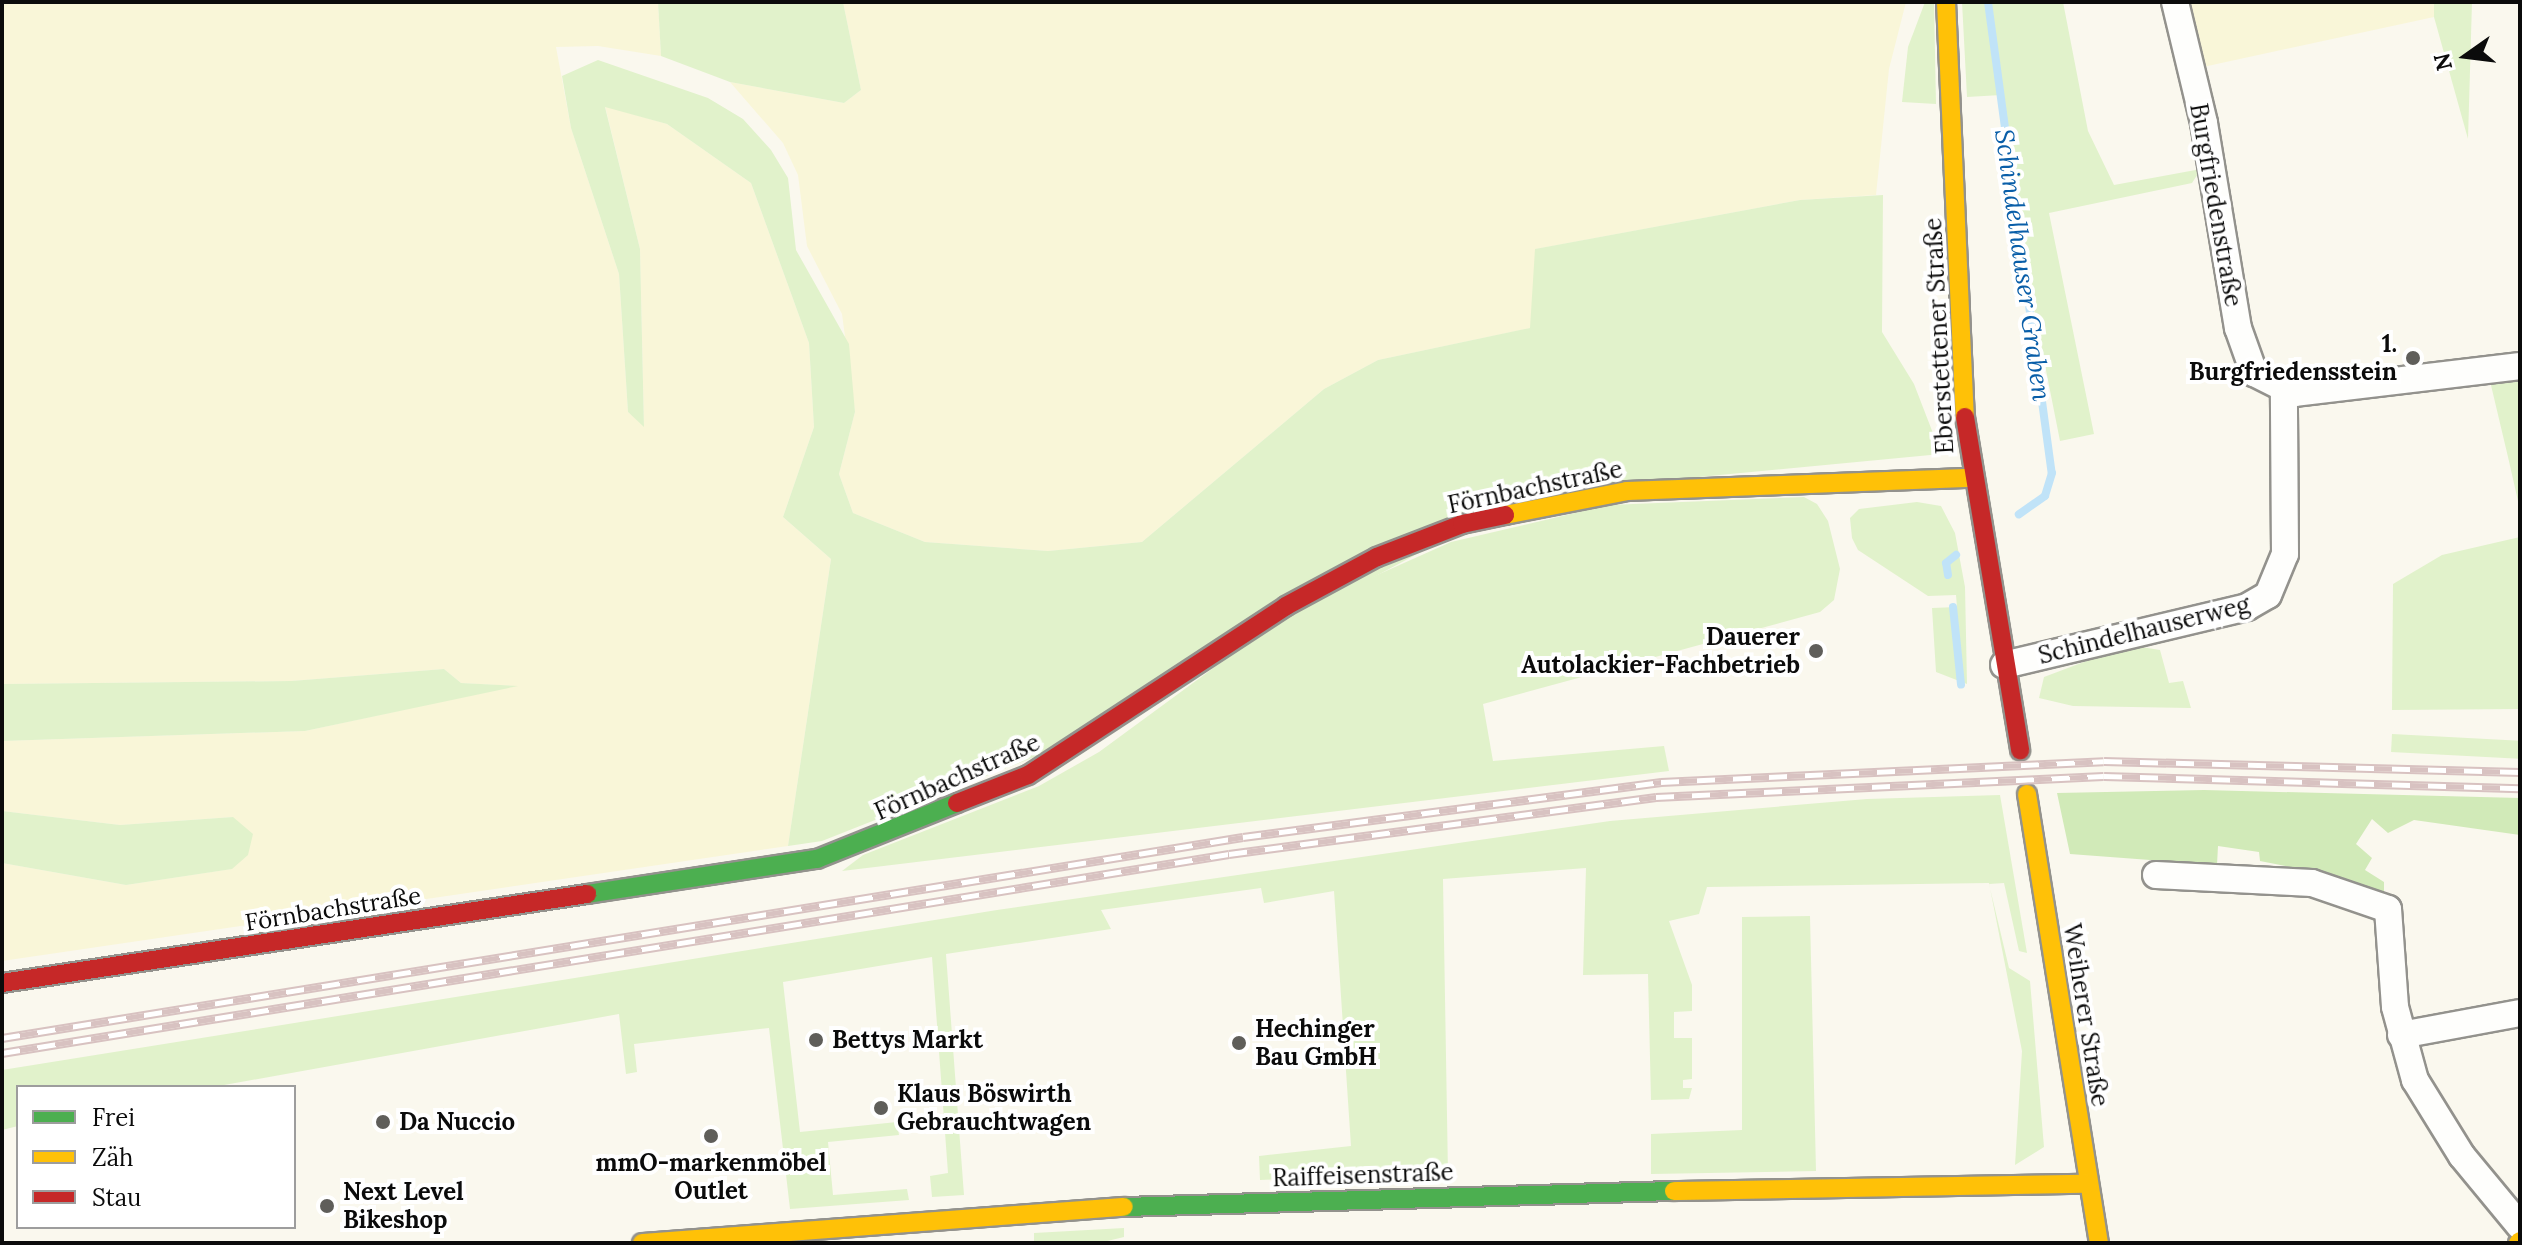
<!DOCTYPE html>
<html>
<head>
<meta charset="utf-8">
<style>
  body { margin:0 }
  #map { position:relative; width:2522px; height:1245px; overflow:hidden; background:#faf8ee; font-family:Lora,serif }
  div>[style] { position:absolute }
  .farmland>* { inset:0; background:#f9f6d8 }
  .green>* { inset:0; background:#e1f2cb; transform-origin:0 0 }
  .forest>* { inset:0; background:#d1eab8 }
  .stream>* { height:8px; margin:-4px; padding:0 4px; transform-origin:4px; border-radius:4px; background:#c0e3f8 }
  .roads { filter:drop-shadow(2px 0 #93928d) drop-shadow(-2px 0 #93928d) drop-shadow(0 2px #93928d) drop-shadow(0 -2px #93928d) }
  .street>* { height:26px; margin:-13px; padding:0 13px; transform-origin:13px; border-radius:13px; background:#fefefc }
  .fast>* { height:18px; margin:-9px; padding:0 9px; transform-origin:9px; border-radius:9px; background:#4caf50 }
  .slow>* { height:18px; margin:-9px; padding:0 9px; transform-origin:9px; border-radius:9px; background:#ffc107 }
  .jam>* { height:18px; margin:-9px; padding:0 9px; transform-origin:9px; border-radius:9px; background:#c62828 }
  .rail>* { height:9px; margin-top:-4.5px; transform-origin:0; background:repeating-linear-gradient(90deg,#fff 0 18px,#d8c2c1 0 36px); box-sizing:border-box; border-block:2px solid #d8c2c1 }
  .dots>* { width:22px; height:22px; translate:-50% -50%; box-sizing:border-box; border:4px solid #fff; border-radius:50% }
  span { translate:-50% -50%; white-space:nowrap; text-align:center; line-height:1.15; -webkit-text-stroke:8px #fff; paint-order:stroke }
  .street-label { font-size:24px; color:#0b0b0b }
  .poi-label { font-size:24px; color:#0b0b0b; font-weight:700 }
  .right { translate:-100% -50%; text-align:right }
  .left { translate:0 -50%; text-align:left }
  .water-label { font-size:26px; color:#095ea8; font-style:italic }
  .frame { position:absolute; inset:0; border:4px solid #0b0b0b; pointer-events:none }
  .legend { position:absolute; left:16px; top:1085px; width:280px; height:144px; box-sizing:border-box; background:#fff; border:2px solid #9d9d9d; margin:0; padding:10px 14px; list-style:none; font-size:24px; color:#0b0b0b }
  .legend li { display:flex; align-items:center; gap:16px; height:40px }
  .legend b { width:40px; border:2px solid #9d9d9d }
  .north { position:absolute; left:2426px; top:16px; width:80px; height:80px; -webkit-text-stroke:6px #fff; paint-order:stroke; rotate:256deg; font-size:22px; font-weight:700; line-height:32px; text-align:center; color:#0b0b0b }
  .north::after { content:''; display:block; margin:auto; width:28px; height:36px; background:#0b0b0b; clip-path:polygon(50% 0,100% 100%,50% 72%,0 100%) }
</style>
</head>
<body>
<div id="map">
  <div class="farmland">
    <i style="clip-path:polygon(2px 2px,658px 2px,661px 56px,598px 46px,556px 47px,571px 128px,619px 274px,628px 412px,644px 426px,640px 249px,605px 106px,667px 124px,751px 183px,809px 343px,814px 427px,783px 517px,831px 559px,788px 846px,2px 961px,2px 863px,126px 885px,231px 869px,233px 817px,120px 825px,2px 811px,2px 741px,305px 731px,514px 686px,461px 683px,444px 669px,291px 681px,2px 684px)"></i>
    <i style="clip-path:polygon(843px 2px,1906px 2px,1889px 69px,1876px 195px,1800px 200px,1536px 249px,1531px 328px,1378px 360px,1324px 389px,1142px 542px,1048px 551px,925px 542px,853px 513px,839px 474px,855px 412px,842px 314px,807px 246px,798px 175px,783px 143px,730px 82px,844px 103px,861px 90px)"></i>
    <i style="clip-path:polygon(2188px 2px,2434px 2px,2434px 17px,2203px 67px)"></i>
  </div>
  <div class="green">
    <i style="clip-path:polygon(658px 2px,843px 2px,861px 90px,844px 103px,730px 82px,661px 56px)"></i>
    <i style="clip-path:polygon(1925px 2px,1934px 2px,1936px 104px,1902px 102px,1908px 47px)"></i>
    <i style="clip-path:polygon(1962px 2px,2063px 2px,2088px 131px,2114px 185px,2201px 169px,2192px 183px,2049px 213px,2094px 434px,2060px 441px,2022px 249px,2001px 95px,1967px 97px)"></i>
    <i style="clip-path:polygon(2434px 2px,2472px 2px,2468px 139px,2434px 17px)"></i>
    <i style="clip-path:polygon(598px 60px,708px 98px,743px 119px,771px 150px,788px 178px,796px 250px,849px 344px,855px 412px,839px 474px,853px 513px,925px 542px,1048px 551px,1142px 542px,1324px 389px,1378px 360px,1530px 328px,1535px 249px,1800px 200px,1883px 195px,1882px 332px,1914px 384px,1941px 454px,1532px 493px,1037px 756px,822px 841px,788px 846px,831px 559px,783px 517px,814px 427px,809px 343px,751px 183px,667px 124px,605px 107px,640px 249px,644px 427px,628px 412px,619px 274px,571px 128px,562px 76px)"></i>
    <i style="clip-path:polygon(2490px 381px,2520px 381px,2520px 510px,2508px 457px)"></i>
    <i style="clip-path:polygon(1804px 497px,1817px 504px,1828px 521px,1840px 569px,1834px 600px,1820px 612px,1483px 704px,1493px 761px,1664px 746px,1669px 771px,842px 871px,863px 855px,1039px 786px,1099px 752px,1283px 617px,1451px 542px,1609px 505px)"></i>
    <i style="clip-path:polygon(1917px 502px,1941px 506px,1955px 533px,1965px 587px,1967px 684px,1936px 672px,1932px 608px,1957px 607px,1956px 595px,1928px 596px,1858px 550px,1852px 538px,1850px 518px,1859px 509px)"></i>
    <i style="clip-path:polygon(2520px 537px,2520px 709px,2392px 710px,2393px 584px,2442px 555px)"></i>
    <i style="clip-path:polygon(2129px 645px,2160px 650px,2169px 683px,2183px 681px,2191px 708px,2073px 706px,2039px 698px,2044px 677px)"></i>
    <i style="clip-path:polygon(444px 669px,461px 683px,518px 686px,305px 731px,2px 741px,2px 684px,291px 681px)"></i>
    <i style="left:2392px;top:734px;width:128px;height:18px;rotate:3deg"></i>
    <i style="clip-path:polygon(2000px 795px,2027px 953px,2019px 951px,2004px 883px,1989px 884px,2009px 968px,2030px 981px,2044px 1147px,2015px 1165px,2022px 1051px,1989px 883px,1707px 887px,1699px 914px,1669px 921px,1692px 985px,1692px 1011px,1674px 1012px,1674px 1038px,1692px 1038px,1692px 1079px,1683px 1080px,1683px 1088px,1692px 1088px,1689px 1099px,1651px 1100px,1648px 974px,1583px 975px,1586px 868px,1443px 879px,1448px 1174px,1260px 1180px,1259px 1156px,1351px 1146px,1334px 891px,1264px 903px,1261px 888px,1101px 910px,1111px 929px,946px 954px,964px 1195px,932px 1197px,930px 1176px,948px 1173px,932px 957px,783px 982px,800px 1132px,897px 1122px,899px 1135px,828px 1142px,833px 1195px,907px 1189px,909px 1200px,790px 1209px,769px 1028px,634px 1044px,637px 1072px,626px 1074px,619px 1014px,213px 1087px,18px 1087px,18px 1126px,2px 1130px,2px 1070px,997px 910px,1610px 821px,1867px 799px)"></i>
    <i style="clip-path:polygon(2px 811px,120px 825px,233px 817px,253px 834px,248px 855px,232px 869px,126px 885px,2px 863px)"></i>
    <i style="clip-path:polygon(1810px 916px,1816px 1171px,1651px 1174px,1651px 1134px,1742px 1130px,1742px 917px)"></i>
    <i style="clip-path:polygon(1124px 1228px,1124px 1237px,1099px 1243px,1034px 1243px,1034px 1233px)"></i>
  </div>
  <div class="forest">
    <i style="clip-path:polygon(2204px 790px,2520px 798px,2520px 835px,2414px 820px,2388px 833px,2372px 819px,2356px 844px,2372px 858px,2365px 870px,2384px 882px,2384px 897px,2335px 876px,2260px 861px,2259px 852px,2218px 846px,2217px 865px,2070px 854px,2057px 793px)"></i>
  </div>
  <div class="stream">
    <i style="left:1988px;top:2px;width:475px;rotate:82.3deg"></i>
    <i style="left:2052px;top:473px;width:24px;rotate:107deg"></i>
    <i style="left:2045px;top:496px;width:32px;rotate:145deg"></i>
    <i style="left:1948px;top:575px;width:12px;rotate:-99deg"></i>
    <i style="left:1946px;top:563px;width:13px;rotate:-39deg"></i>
    <i style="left:1953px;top:607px;width:78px;rotate:84.1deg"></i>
  </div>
  <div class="roads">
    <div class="street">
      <i style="left:2175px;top:2px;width:124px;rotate:76.5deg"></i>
      <i style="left:2204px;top:123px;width:208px;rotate:80.6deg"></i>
      <i style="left:2238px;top:328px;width:48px;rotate:70.4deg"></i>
      <i style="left:2254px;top:373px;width:45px;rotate:26.6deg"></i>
      <i style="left:2294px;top:393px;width:228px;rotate:-6.8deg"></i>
      <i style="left:2004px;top:665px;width:250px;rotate:-13.4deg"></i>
      <i style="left:2247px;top:607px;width:24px;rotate:-30deg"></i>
      <i style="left:2268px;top:595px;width:44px;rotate:-67.5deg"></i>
      <i style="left:2285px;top:554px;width:162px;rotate:-90.4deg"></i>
      <i style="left:2156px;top:875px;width:156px;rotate:2.9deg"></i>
      <i style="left:2312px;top:883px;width:80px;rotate:18.9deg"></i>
      <i style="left:2388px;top:909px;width:98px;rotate:85.9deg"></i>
      <i style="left:2395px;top:1007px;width:76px;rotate:74.7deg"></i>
      <i style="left:2415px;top:1080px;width:89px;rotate:58.3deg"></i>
      <i style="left:2462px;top:1156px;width:91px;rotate:50.4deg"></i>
      <i style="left:2401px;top:1035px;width:121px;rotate:-10.5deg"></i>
    </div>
    <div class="fast">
      <i style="left:587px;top:894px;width:233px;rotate:-8.7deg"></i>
      <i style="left:817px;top:859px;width:151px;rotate:-21.8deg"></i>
      <i style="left:1124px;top:1207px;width:550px;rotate:-1.67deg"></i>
    </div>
    <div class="slow">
      <i style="left:1946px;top:2px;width:415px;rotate:87.4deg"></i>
      <i style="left:1505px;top:515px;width:124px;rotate:-11.1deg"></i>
      <i style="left:1627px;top:491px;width:345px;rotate:-2.2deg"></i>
      <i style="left:2027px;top:794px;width:455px;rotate:80.9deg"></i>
      <i style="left:1674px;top:1191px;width:414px;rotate:-1deg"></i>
      <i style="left:642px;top:1243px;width:483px;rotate:-4.3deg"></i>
      <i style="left:2518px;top:1243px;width:3px;rotate:-45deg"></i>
    </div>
    <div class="jam">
      <i style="left:1965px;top:417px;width:338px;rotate:80.6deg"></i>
      <i style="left:957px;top:803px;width:76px;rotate:-21.5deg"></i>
      <i style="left:1028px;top:775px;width:308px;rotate:-33.2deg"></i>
      <i style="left:1286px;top:606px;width:103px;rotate:-28.3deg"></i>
      <i style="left:1377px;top:557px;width:91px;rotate:-21.2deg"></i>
      <i style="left:1462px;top:524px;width:44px;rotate:-11.8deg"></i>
      <i style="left:2px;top:983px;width:592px;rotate:-8.65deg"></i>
    </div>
  </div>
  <div class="rail">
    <i style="left:2px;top:1038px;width:1257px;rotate:-9.2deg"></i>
    <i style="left:1243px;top:837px;width:422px;rotate:-7.5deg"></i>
    <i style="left:1661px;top:782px;width:443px;rotate:-2.7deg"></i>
    <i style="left:2104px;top:761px;width:416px;rotate:1.5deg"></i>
    <i style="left:2px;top:1053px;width:1243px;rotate:-9.21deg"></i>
    <i style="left:1229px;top:854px;width:431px;rotate:-7.6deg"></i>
    <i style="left:1656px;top:797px;width:448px;rotate:-2.7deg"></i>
    <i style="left:2104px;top:776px;width:416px;rotate:1.7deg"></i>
  </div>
  <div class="dots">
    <i style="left:2413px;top:358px;background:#5f5e5a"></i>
    <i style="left:1816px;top:651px;background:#5f5e5a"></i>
    <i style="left:816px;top:1040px;background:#5f5e5a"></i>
    <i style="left:1239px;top:1043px;background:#5f5e5a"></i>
    <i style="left:881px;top:1108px;background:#5f5e5a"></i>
    <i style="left:383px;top:1122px;background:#5f5e5a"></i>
    <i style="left:711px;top:1136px;background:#5f5e5a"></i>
    <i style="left:327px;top:1206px;background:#5f5e5a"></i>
  </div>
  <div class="street-label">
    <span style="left:2216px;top:205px;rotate:80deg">Burgfriedenstraße</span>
    <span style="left:1939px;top:336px;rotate:-93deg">Eberstettener Straße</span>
    <span style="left:1535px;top:487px;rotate:-12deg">Förnbachstraße</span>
    <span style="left:2144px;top:630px;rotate:-14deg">Schindelhauserweg</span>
    <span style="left:957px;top:777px;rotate:-24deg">Förnbachstraße</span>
    <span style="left:333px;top:909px;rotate:-9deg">Förnbachstraße</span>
    <span style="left:2086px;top:1015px;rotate:81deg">Weiherer Straße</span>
    <span style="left:1363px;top:1175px;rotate:-2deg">Raiffeisenstraße</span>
  </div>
  <div class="poi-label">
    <span class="right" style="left:2397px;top:358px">1.<br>Burgfriedensstein</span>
    <span class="right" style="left:1800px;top:651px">Dauerer<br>Autolackier-Fachbetrieb</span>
    <span class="left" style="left:1255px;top:1043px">Hechinger<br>Bau GmbH</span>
    <span class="left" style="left:832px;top:1040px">Bettys Markt</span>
    <span class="left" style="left:897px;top:1108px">Klaus Böswirth<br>Gebrauchtwagen</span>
    <span class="left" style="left:399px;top:1122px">Da Nuccio</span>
    <span style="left:711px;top:1177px">mmO-markenmöbel<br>Outlet</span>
    <span class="left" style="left:343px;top:1206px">Next Level<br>Bikeshop</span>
  </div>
  <div class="water-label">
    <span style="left:2023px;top:265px;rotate:82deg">Schindelhauser Graben</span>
  </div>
  <div class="frame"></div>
  <ul class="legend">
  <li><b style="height:10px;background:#4caf50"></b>Frei</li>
  <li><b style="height:10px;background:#ffc107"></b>Zäh</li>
  <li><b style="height:10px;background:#c62828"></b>Stau</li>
  </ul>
  <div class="north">N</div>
</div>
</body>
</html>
